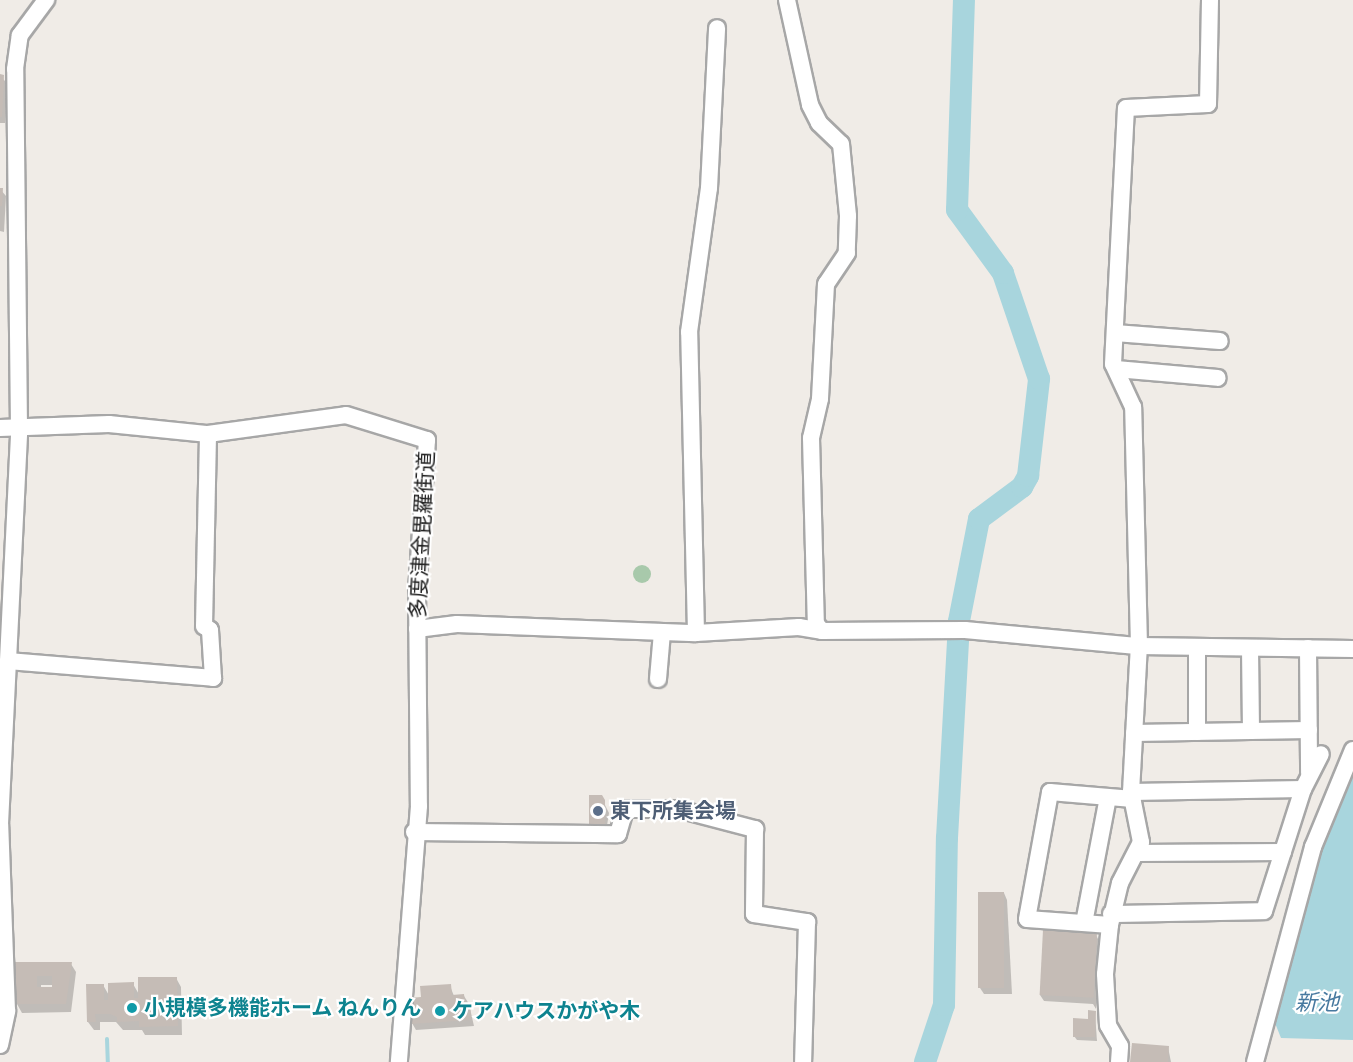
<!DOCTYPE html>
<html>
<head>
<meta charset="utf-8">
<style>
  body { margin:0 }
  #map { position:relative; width:1353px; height:1062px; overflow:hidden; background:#f0ece7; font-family:"Fira Sans","Noto Sans JP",sans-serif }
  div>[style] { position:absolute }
  .cemetery>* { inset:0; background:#a8c9ab }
  .round { border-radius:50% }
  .water>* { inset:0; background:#a8d5dd }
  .shadow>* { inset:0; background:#0003 }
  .stream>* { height:4px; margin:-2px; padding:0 2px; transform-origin:2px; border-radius:2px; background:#a8d5dd }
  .river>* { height:22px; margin:-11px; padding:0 11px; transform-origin:11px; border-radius:11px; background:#a8d5dd }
  .building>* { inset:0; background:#c5bcb6; transform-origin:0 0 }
  .roads { filter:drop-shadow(2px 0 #a7a7a7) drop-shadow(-2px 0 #a7a7a7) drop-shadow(0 2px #a7a7a7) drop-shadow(0 -2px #a7a7a7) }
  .minor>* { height:16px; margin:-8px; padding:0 8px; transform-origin:8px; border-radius:8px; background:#fff }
  .dots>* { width:16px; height:16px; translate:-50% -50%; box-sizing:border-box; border:3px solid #fff; border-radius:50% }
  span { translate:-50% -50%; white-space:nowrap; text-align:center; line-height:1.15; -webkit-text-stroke:4.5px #fff; paint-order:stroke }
  .street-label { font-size:21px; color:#202020 }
  .service-label { font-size:21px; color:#4e5e75; font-weight:700 }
  .left { translate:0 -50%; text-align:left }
  .culture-label { font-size:21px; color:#0d838f; font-weight:700 }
  .water-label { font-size:22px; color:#47799f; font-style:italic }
</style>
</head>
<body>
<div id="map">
  <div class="cemetery">
    <i class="round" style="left:633px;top:565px;width:18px;height:18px"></i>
  </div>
  <div class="water">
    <i style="clip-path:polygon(1353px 761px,1353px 1040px,1281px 1038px,1275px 1023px,1312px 863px)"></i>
  </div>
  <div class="shadow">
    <i style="clip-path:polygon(0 76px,7px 83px,5px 123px,0 123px)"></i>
    <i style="clip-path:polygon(0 189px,6px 196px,4px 232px,0 231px)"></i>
    <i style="clip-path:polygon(603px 801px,609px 813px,606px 832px,593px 832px)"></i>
    <i style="clip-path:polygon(1004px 893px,1007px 900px,1012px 994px,984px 994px,980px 988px)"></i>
    <i style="clip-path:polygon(1096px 935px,1099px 941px,1096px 1009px,1093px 1004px,1044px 1001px,1040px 995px)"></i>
    <i style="clip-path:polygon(evenodd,16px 964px,71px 964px,76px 972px,71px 1012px,22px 1013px,17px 1004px,16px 964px,41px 985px,54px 985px,54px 989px,41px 989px,41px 985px)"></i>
    <i style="clip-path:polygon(176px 978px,181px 987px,182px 1035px,145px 1035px,142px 1030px,123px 1030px,116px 1022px,100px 1022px,100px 1030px,94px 1030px,88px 1022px,103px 985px,110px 997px,133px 984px,140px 996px)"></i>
    <i style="clip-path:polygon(450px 986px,454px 996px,464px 996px,469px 1004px,474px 1026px,416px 1030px,412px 1023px,422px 999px)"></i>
    <i style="clip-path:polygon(1095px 1013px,1097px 1041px,1077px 1040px,1074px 1036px)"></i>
    <i style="clip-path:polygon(1168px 1047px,1171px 1062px,1132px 1062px)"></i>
  </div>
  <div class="stream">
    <i style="left:107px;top:1039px;width:23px;rotate:88deg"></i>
  </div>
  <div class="river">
    <i style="left:925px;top:1062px;width:60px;rotate:-71.6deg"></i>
    <i style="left:944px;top:1005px;width:167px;rotate:-89deg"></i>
    <i style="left:947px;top:838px;width:217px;rotate:-86.8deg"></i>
    <i style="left:959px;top:621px;width:104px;rotate:-78.9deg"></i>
    <i style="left:979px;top:519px;width:54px;rotate:-36.7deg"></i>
    <i style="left:1022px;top:487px;width:13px;rotate:-61deg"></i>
    <i style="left:1028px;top:476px;width:98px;rotate:-83.5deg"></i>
    <i style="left:1039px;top:379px;width:112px;rotate:-108.8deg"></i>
    <i style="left:1003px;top:273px;width:78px;rotate:-126.1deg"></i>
    <i style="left:957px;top:210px;width:210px;rotate:-88.1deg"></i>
  </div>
  <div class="building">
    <i style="clip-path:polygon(0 74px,4px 75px,2px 117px,0 117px)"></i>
    <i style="clip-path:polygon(0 188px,3px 188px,2px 206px,0 206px)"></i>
    <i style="clip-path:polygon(589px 795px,602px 795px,605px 800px,605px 828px,589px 828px)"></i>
    <i style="left:978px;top:892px;width:26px;height:96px"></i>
    <i style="left:1043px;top:930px;width:54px;height:65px;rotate:3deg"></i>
    <i style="clip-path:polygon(evenodd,15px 962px,72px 962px,66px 1004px,15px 1004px,15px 962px,37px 976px,52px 976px,52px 987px,37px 987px,37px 976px)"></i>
    <i style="clip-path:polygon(138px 977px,177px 977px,178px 1026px,139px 1027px,139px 1021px,117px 1022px,117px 1017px,110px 1014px,95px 1014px,96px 1022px,87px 1022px,86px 984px,104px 984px,104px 1000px,108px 1000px,108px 983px,134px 982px,134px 998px,138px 998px)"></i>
    <i style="clip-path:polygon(451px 984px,452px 995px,464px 994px,465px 1003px,470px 1003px,471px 1020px,410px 1024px,409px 998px,421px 997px,420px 986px)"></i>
    <i style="clip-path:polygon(1088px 1010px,1096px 1011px,1095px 1037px,1073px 1037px,1073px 1018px,1088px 1019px)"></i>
    <i style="clip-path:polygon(1132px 1043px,1169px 1046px,1168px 1062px,1130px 1062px)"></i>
  </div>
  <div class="roads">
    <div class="minor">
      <i style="left:787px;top:0;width:107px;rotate:77.6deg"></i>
      <i style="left:810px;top:105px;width:20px;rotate:63deg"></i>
      <i style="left:819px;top:123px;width:30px;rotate:44deg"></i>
      <i style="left:841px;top:144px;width:72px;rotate:84.4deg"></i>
      <i style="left:848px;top:216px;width:37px;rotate:92deg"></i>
      <i style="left:847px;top:253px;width:37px;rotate:124deg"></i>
      <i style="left:826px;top:284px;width:115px;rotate:93deg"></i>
      <i style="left:820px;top:399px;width:40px;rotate:103deg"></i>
      <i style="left:811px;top:438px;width:186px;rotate:88.5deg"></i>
      <i style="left:816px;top:624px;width:9px;rotate:49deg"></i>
      <i style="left:1115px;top:333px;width:105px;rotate:4.4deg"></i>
      <i style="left:1116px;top:369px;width:102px;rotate:5deg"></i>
      <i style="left:0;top:428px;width:109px;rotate:-2.1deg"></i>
      <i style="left:109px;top:424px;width:100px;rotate:5.8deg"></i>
      <i style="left:208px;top:434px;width:139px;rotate:-7.8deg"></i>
      <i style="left:346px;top:415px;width:85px;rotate:17.2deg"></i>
      <i style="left:427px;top:440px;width:149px;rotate:93.8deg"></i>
      <i style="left:417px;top:589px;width:217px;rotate:89.5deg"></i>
      <i style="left:419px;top:806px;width:257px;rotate:94.5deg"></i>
      <i style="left:417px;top:629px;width:40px;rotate:-7.1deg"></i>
      <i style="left:457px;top:624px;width:239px;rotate:2.2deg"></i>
      <i style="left:696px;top:633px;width:103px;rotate:-3.3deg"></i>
      <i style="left:799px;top:627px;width:23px;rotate:10deg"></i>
      <i style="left:822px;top:631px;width:143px;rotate:-0.4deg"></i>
      <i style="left:965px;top:630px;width:175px;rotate:5.3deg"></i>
      <i style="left:1139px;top:646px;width:214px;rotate:0.8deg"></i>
      <i style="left:696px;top:633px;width:301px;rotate:-91.3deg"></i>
      <i style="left:689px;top:332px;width:145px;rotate:-82.1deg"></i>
      <i style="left:709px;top:188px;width:160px;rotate:-87.1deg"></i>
      <i style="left:1197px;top:647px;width:85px;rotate:90deg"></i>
      <i style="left:1250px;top:648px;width:83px;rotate:89.3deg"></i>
      <i style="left:1308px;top:648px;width:125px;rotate:89.5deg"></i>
      <i style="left:8px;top:661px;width:206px;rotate:4.7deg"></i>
      <i style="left:213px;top:678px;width:48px;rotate:-93.6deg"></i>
      <i style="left:210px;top:630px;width:7px;rotate:-146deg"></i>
      <i style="left:204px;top:626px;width:192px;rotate:-88.8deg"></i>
      <i style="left:658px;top:679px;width:47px;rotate:-85.1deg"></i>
      <i style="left:1134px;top:733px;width:175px;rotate:-1deg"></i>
      <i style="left:1131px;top:792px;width:172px;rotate:-1deg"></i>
      <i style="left:414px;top:832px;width:204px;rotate:0.6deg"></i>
      <i style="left:618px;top:834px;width:26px;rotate:-74deg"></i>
      <i style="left:625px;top:809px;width:53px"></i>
      <i style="left:678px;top:809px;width:80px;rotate:14.6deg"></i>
      <i style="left:755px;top:829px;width:85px;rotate:90.7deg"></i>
      <i style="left:754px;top:914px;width:54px;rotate:8.6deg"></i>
      <i style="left:807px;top:922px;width:140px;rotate:91.6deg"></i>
      <i style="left:1137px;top:853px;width:146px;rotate:-0.4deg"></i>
      <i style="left:1111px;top:914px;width:153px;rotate:-1.1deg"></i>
      <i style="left:1264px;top:911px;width:128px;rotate:-72.3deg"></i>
      <i style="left:1303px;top:789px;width:39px;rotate:-63deg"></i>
      <i style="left:1084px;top:923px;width:128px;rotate:-79.2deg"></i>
      <i style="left:1110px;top:925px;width:83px;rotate:-175.9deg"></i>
      <i style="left:1027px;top:919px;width:129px;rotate:-79.7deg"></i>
      <i style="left:1050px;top:792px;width:83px;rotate:4.8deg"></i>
      <i style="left:0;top:1045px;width:35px;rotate:-78deg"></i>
      <i style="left:7px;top:1011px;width:187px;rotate:-92.1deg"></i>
      <i style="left:0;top:824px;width:395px;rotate:-87.2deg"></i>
      <i style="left:19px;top:429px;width:360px;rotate:-90.6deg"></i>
      <i style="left:15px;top:69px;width:34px;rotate:-82deg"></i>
      <i style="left:20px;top:35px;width:44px;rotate:-53.4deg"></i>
      <i style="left:1119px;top:1062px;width:16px;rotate:-86deg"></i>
      <i style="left:1120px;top:1046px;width:24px;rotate:-120deg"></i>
      <i style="left:1108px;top:1025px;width:51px;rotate:-93.4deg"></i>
      <i style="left:1105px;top:974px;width:49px;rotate:-84.2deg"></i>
      <i style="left:1110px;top:925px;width:43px;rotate:-76.6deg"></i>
      <i style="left:1120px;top:883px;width:46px;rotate:-62.9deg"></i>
      <i style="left:1141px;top:842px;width:51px;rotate:-101.3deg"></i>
      <i style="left:1131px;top:792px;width:146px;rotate:-86.9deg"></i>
      <i style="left:1139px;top:646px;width:239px;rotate:-91.4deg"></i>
      <i style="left:1133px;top:407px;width:47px;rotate:-114.9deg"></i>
      <i style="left:1113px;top:364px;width:256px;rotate:-87.1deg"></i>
      <i style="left:1126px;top:108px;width:82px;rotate:-2.8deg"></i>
      <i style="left:1208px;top:104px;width:104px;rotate:-88.9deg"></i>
      <i style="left:1255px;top:1062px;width:223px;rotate:-74.9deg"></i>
      <i style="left:1313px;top:847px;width:105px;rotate:-67.6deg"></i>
    </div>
  </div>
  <div class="dots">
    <i style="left:598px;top:811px;background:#5c6f8a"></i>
    <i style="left:132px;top:1008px;background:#0f9aa8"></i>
    <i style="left:440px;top:1011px;background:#0f9aa8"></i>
  </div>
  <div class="street-label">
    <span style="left:422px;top:535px;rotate:-87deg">多度津金毘羅街道</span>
  </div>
  <div class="service-label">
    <span class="left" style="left:610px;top:811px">東下所集会場</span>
  </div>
  <div class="culture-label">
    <span class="left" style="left:144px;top:1008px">小規模多機能ホーム ねんりん</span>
    <span class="left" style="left:452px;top:1011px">ケアハウスかがや木</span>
  </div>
  <div class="water-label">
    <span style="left:1317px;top:1003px">新池</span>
  </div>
</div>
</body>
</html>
